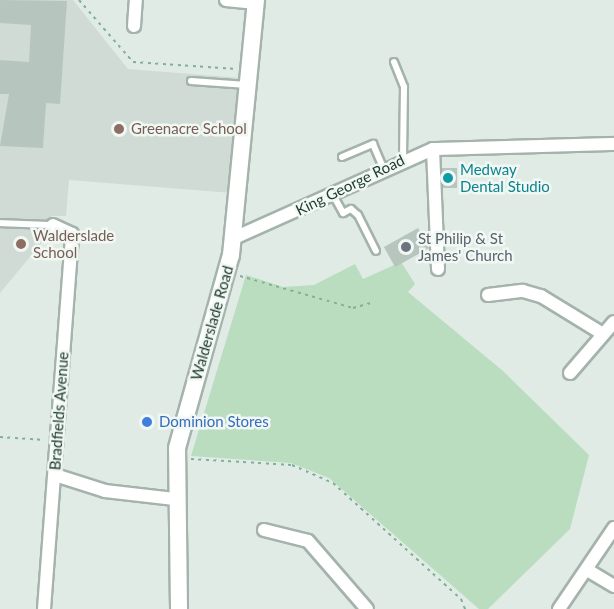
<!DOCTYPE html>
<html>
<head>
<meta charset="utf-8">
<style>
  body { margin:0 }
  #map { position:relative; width:614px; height:609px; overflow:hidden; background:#e1ebe5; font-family:Lato,sans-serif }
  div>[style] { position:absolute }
  .built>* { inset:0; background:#cfdbd4 }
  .green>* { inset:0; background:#b9ddbe }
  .building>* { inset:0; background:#b6c6be; transform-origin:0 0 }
  .path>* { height:2px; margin-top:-1px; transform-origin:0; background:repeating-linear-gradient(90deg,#81af9b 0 3px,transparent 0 7.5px) }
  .roads { filter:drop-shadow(2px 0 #a4b3ab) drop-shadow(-2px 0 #a4b3ab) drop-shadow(0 2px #a4b3ab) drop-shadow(0 -2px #a4b3ab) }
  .lane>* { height:6px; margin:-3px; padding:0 3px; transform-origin:3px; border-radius:3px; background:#fff }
  .street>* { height:12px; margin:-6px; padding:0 6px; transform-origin:6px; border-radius:6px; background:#fff }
  .secondary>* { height:16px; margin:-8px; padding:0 8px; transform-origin:8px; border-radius:8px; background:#fff }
  .dots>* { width:16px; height:16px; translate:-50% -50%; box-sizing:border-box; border:3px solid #f1f8f4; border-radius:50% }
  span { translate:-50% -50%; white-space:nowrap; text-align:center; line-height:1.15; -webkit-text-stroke:5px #f1f8f4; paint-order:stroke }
  .education-label { font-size:15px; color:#785e54 }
  .left { translate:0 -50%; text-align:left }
  .culture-label { font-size:15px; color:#0d838f }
  .street-label { font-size:15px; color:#213c31 }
  .worship-label { font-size:15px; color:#5b616d }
  .shop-label { font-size:15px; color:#366cbe }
</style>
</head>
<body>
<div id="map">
  <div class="built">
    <i style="clip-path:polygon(0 0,73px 0,128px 69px,242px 78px,232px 193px,69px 180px,66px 216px,52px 216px,49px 234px,0 293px)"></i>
  </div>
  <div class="green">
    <i style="clip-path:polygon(401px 262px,415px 284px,408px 292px,503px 371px,589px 455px,570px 529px,488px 609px,479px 609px,329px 478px,291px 463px,191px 456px,246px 275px,283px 287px,314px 285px,355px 264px,363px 279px)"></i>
  </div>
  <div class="building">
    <i style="clip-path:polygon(0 0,67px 1px,60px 104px,46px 103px,43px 148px,0 146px,9px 94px,0 94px,0 60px,29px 62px,31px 25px,0 23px)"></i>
    <i style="left:442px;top:168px;width:15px;height:20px"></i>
    <i style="left:418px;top:228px;width:23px;height:39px;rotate:61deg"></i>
  </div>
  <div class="path">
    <i style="left:79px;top:0;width:82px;rotate:48.9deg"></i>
    <i style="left:133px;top:62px;width:104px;rotate:3.9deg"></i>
    <i style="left:240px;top:276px;width:117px;rotate:15.8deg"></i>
    <i style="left:353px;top:308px;width:22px;rotate:-16deg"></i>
    <i style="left:0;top:437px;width:45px;rotate:3.8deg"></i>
    <i style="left:191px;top:459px;width:101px;rotate:3.4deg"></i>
    <i style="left:292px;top:465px;width:45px;rotate:23.7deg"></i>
    <i style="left:333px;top:483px;width:173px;rotate:42.2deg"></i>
    <i style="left:461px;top:599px;width:11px;rotate:68deg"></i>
  </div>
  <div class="roads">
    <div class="lane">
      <i style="left:394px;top:62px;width:27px;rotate:68deg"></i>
      <i style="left:404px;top:87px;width:71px;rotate:90.8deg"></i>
      <i style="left:191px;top:81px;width:56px;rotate:4.1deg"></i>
      <i style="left:342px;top:157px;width:34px;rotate:-23deg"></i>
      <i style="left:373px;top:144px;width:25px;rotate:67deg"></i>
      <i style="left:332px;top:193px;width:23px;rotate:61deg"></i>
      <i style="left:343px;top:213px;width:9px;rotate:-27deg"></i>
      <i style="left:351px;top:209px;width:9px;rotate:41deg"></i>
      <i style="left:358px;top:215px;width:40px;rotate:63.4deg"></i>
      <i style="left:0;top:223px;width:53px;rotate:2.2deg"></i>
    </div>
    <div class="street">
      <i style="left:226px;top:0;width:30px;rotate:6deg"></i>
      <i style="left:134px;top:26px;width:26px;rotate:-86deg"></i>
      <i style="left:433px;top:149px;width:120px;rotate:87.6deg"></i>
      <i style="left:234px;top:238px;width:218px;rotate:-24.1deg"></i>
      <i style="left:433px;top:149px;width:181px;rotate:-1.6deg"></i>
      <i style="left:488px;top:295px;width:35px;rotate:-7deg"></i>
      <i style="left:523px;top:291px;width:19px;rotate:16deg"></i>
      <i style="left:541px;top:296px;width:73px;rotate:31.5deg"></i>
      <i style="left:570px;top:373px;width:67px;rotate:-49.2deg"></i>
      <i style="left:55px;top:475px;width:52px;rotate:17.7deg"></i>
      <i style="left:105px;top:491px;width:70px;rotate:6.5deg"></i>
      <i style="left:264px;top:530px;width:45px;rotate:14deg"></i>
      <i style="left:308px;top:541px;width:90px;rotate:49.1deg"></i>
      <i style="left:589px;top:571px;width:29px;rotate:31deg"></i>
      <i style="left:44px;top:609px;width:376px;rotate:-85.7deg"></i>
      <i style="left:72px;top:234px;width:21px;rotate:-155deg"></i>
      <i style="left:559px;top:609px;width:98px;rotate:-55.8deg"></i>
    </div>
    <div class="secondary">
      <i style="left:179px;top:609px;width:161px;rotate:-90.7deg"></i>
      <i style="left:177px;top:448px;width:200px;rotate:-74.4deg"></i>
      <i style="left:231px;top:255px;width:256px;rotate:-84.4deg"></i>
    </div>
  </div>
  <div class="dots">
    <i style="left:119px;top:129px;background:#8d6e63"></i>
    <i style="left:448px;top:178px;background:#0f9aa8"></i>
    <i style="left:21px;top:244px;background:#8d6e63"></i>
    <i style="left:406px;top:247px;background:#6b7280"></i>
    <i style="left:147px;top:422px;background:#3f7fe0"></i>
  </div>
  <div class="education-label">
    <span class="left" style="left:131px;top:129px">Greenacre School</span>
    <span class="left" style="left:33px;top:244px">Walderslade<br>School</span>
  </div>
  <div class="culture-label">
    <span class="left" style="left:460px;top:178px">Medway<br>Dental Studio</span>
  </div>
  <div class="street-label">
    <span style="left:350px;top:185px;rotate:-26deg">King George Road</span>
    <span style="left:212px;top:323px;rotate:-74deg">Walderslade Road</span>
    <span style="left:59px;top:411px;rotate:-86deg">Bradfields Avenue</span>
  </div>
  <div class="worship-label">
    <span class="left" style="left:418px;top:247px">St Philip &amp; St<br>James' Church</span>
  </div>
  <div class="shop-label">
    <span class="left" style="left:159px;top:422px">Dominion Stores</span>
  </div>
</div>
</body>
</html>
